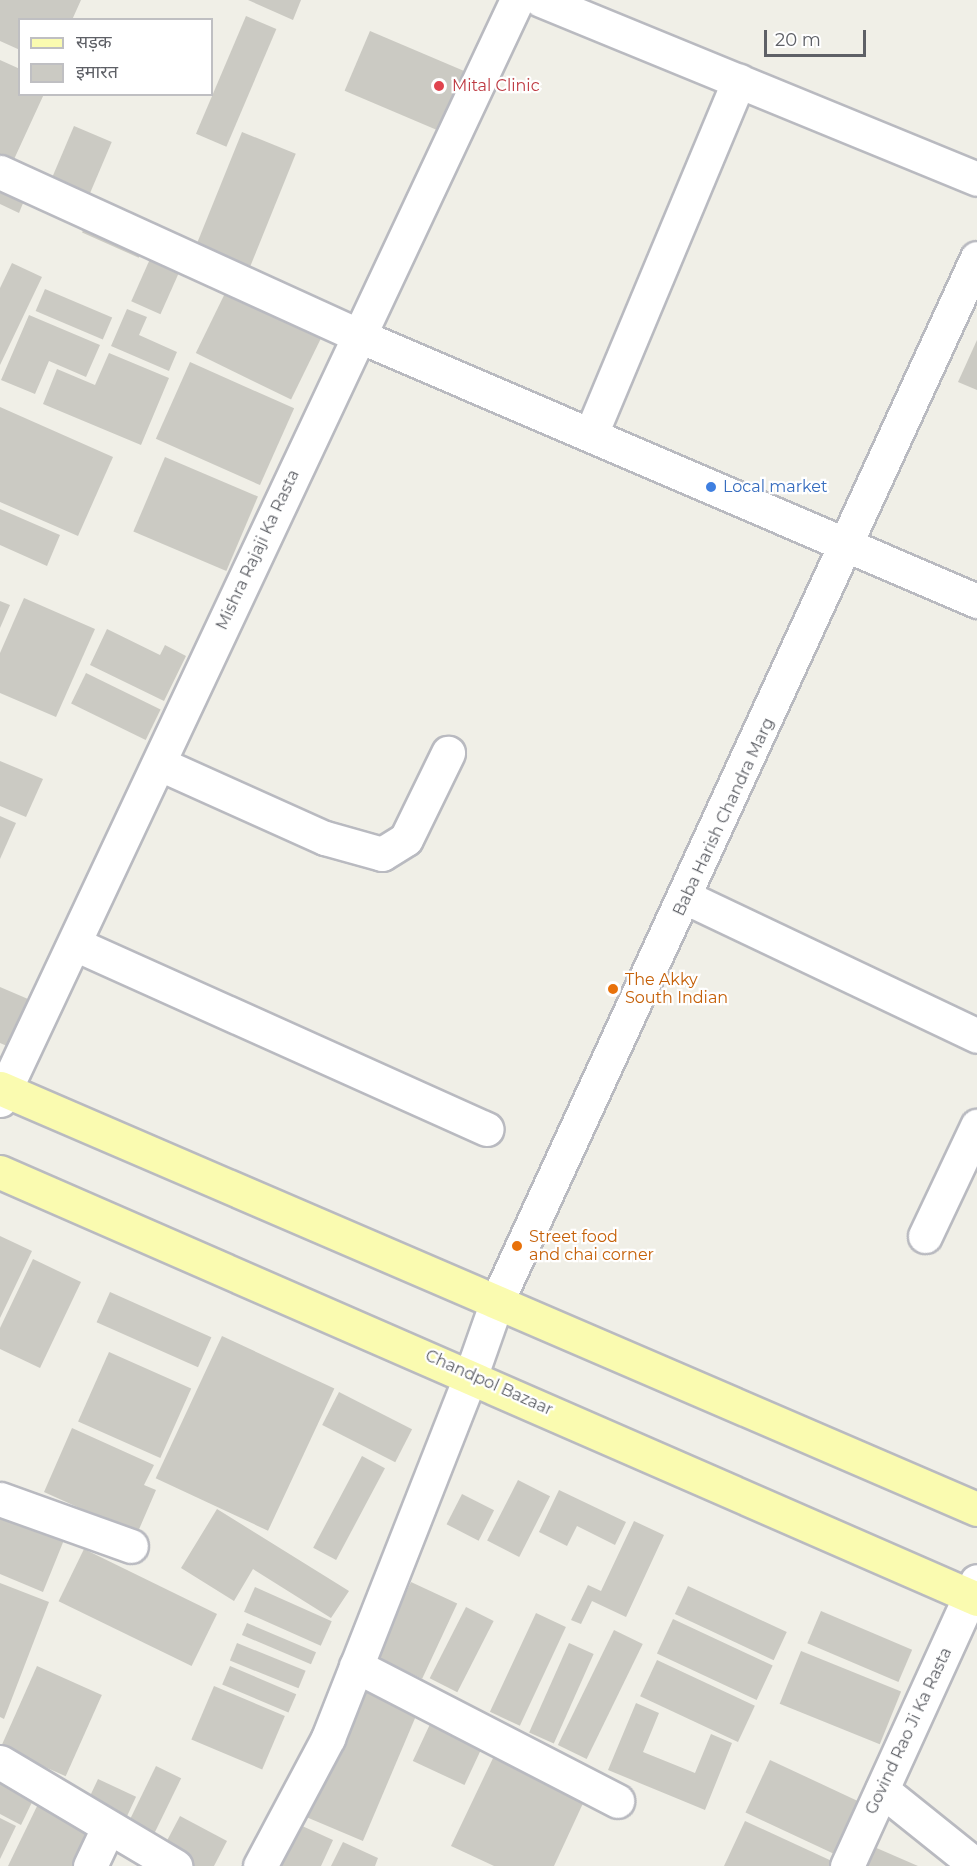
<!DOCTYPE html>
<html>
<head>
<meta charset="utf-8">
<style>
  body { margin:0 }
  #map { position:relative; width:977px; height:1866px; overflow:hidden; background:#f0efe7; font-family:Montserrat,"Noto Sans Devanagari",sans-serif }
  div>[style] { position:absolute }
  .building>* { inset:0; background:#cbcac3; transform-origin:0 0 }
  .roads { filter:drop-shadow(2px 0 #b9bac0) drop-shadow(-2px 0 #b9bac0) drop-shadow(0 2px #b9bac0) drop-shadow(0 -2px #b9bac0) }
  .minor>* { height:33px; margin:-16.5px; padding:0 16.5px; transform-origin:16.5px; border-radius:16.5px; background:#fff }
  .tertiary>* { height:33px; margin:-16.5px; padding:0 16.5px; transform-origin:16.5px; border-radius:16.5px; background:#fff }
  .primary>* { height:33px; margin:-16.5px; padding:0 16.5px; transform-origin:16.5px; border-radius:16.5px; background:#fafbb0 }
  .dots>* { width:16px; height:16px; translate:-50% -50%; box-sizing:border-box; border:3px solid #fff; border-radius:50% }
  span { translate:-50% -50%; white-space:nowrap; text-align:center; line-height:1.15; -webkit-text-stroke:4.5px #fff; paint-order:stroke }
  .health-label { font-size:16px; color:#be3a42 }
  .left { translate:0 -50%; text-align:left }
  .shop-label { font-size:16px; color:#366cbe }
  .street-label { font-size:16px; color:#5e6066 }
  .food-label { font-size:16px; color:#c56008 }
  .legend { position:absolute; left:18px; top:18px; width:195px; height:78px; box-sizing:border-box; background:#fff; border:2px solid #bfbfc2; margin:0; padding:8px 10px; list-style:none; font-size:18px; color:#5e6066 }
  .legend li { display:flex; align-items:center; gap:12px; height:30px }
  .legend b { width:30px; border:2px solid #bfbfc2 }
  .scale { position:absolute; left:764px; top:30px; width:102px; height:27px; box-sizing:border-box; border:3px solid #5e6066; border-top:0; padding-left:8px; font-size:18px; line-height:21px; white-space:nowrap; color:#5e6066; -webkit-text-stroke:4px #fff; paint-order:stroke }
</style>
</head>
<body>
<div id="map">
  <div class="building">
    <i style="clip-path:polygon(0 0,81px 0,72px 20px,20px 20px,20px 50px,0 41px)"></i>
    <i style="clip-path:polygon(248px 0,301px 0,293px 20px)"></i>
    <i style="left:246px;top:16px;width:33px;height:128px;rotate:23deg"></i>
    <i style="left:370px;top:31px;width:108px;height:65px;rotate:23deg"></i>
    <i style="clip-path:polygon(0 60px,20px 69px,20px 94px,44px 94px,10px 168px,0 163px)"></i>
    <i style="left:74px;top:126px;width:41px;height:66px;rotate:23deg"></i>
    <i style="left:242px;top:132px;width:58px;height:129px;rotate:22deg"></i>
    <i style="clip-path:polygon(0 178px,28px 191px,19px 213px,0 204px)"></i>
    <i style="left:89px;top:217px;width:62px;height:17px;rotate:24deg"></i>
    <i style="left:154px;top:250px;width:32px;height:56px;rotate:24deg"></i>
    <i style="clip-path:polygon(12px 263px,42px 277px,0 365px,0 288px)"></i>
    <i style="left:230px;top:283px;width:106px;height:78px;rotate:26deg"></i>
    <i style="left:45px;top:289px;width:73px;height:24px;rotate:23deg"></i>
    <i style="clip-path:polygon(127px 309px,147px 317px,139px 335px,177px 352px,169px 371px,111px 346px)"></i>
    <i style="clip-path:polygon(29px 315px,100px 345px,86px 377px,49px 361px,35px 394px,1px 380px)"></i>
    <i style="clip-path:polygon(977px 340px,977px 390px,958px 382px)"></i>
    <i style="clip-path:polygon(109px 353px,169px 378px,141px 445px,43px 404px,57px 369px,95px 385px)"></i>
    <i style="left:190px;top:362px;width:114px;height:84px;rotate:24deg"></i>
    <i style="clip-path:polygon(0 407px,113px 457px,78px 536px,0 502px)"></i>
    <i style="left:165px;top:457px;width:101px;height:81px;rotate:23deg"></i>
    <i style="clip-path:polygon(0 509px,60px 535px,47px 566px,0 545px)"></i>
    <i style="clip-path:polygon(24px 598px,95px 629px,56px 717px,0 693px,0 653px)"></i>
    <i style="clip-path:polygon(0 601px,10px 605px,0 628px)"></i>
    <i style="clip-path:polygon(107px 629px,160px 655px,165px 645px,186px 656px,164px 701px,90px 665px)"></i>
    <i style="left:86px;top:673px;width:83px;height:34px;rotate:26deg"></i>
    <i style="clip-path:polygon(0 761px,43px 779px,26px 817px,0 806px)"></i>
    <i style="clip-path:polygon(0 816px,16px 823px,0 859px)"></i>
    <i style="clip-path:polygon(0 987px,28px 999px,7px 1046px,0 1043px)"></i>
    <i style="clip-path:polygon(0 1236px,32px 1251px,0 1318px)"></i>
    <i style="clip-path:polygon(33px 1259px,81px 1282px,40px 1368px,0 1349px,0 1328px)"></i>
    <i style="left:110px;top:1292px;width:111px;height:33px;rotate:24deg"></i>
    <i style="left:222px;top:1336px;width:124px;height:157px;rotate:25deg"></i>
    <i style="left:109px;top:1352px;width:90px;height:76px;rotate:24deg"></i>
    <i style="left:339px;top:1392px;width:82px;height:37px;rotate:27deg"></i>
    <i style="clip-path:polygon(72px 1428px,154px 1465px,144px 1485px,156px 1490px,137px 1534px,44px 1492px)"></i>
    <i style="left:362px;top:1456px;width:26px;height:104px;rotate:28deg"></i>
    <i style="left:518px;top:1480px;width:36px;height:68px;rotate:27deg"></i>
    <i style="clip-path:polygon(559px 1490px,626px 1522px,615px 1545px,577px 1526px,567px 1546px,539px 1532px)"></i>
    <i style="left:462px;top:1494px;width:36px;height:34px;rotate:27deg"></i>
    <i style="clip-path:polygon(0 1508px,66px 1535px,43px 1592px,0 1574px)"></i>
    <i style="clip-path:polygon(217px 1509px,349px 1591px,331px 1618px,253px 1569px,234px 1601px,181px 1568px)"></i>
    <i style="clip-path:polygon(634px 1521px,664px 1535px,626px 1617px,592px 1601px,581px 1624px,571px 1620px,588px 1585px,601px 1591px)"></i>
    <i style="left:84px;top:1549px;width:148px;height:58px;rotate:26deg"></i>
    <i style="left:411px;top:1582px;width:51px;height:83px;rotate:25deg"></i>
    <i style="clip-path:polygon(0 1583px,49px 1602px,4px 1719px,0 1717px)"></i>
    <i style="left:688px;top:1586px;width:109px;height:31px;rotate:25deg"></i>
    <i style="left:255px;top:1587px;width:84px;height:27px;rotate:24deg"></i>
    <i style="left:466px;top:1607px;width:31px;height:80px;rotate:27deg"></i>
    <i style="left:821px;top:1611px;width:99px;height:35px;rotate:23deg"></i>
    <i style="left:536px;top:1613px;width:33px;height:109px;rotate:25deg"></i>
    <i style="left:673px;top:1619px;width:110px;height:38px;rotate:25deg"></i>
    <i style="left:247px;top:1623px;width:75px;height:13px;rotate:23deg"></i>
    <i style="left:614px;top:1630px;width:32px;height:128px;rotate:26deg"></i>
    <i style="left:237px;top:1643px;width:74px;height:19px;rotate:22deg"></i>
    <i style="left:569px;top:1643px;width:27px;height:98px;rotate:24deg"></i>
    <i style="left:801px;top:1651px;width:108px;height:57px;rotate:22deg"></i>
    <i style="left:657px;top:1660px;width:108px;height:40px;rotate:25deg"></i>
    <i style="left:37px;top:1666px;width:71px;height:89px;rotate:24deg"></i>
    <i style="left:230px;top:1666px;width:72px;height:20px;rotate:23deg"></i>
    <i style="left:365px;top:1680px;width:61px;height:149px;rotate:23deg"></i>
    <i style="left:214px;top:1686px;width:77px;height:58px;rotate:23deg"></i>
    <i style="clip-path:polygon(636px 1703px,659px 1713px,643px 1752px,695px 1773px,711px 1734px,732px 1743px,705px 1810px,608px 1770px)"></i>
    <i style="left:431px;top:1722px;width:57px;height:43px;rotate:25deg"></i>
    <i style="clip-path:polygon(494px 1756px,585px 1799px,554px 1866px,494px 1866px,451px 1846px)"></i>
    <i style="left:770px;top:1760px;width:98px;height:58px;rotate:25deg"></i>
    <i style="left:156px;top:1766px;width:28px;height:70px;rotate:26deg"></i>
    <i style="clip-path:polygon(0 1776px,36px 1794px,21px 1825px,0 1814px)"></i>
    <i style="left:98px;top:1779px;width:42px;height:32px;rotate:25deg"></i>
    <i style="clip-path:polygon(40px 1800px,93px 1825px,73px 1866px,8px 1866px)"></i>
    <i style="clip-path:polygon(180px 1816px,227px 1841px,214px 1866px,189px 1866px,161px 1852px)"></i>
    <i style="clip-path:polygon(0 1818px,16px 1826px,0 1859px)"></i>
    <i style="clip-path:polygon(745px 1821px,834px 1862px,832px 1866px,724px 1866px)"></i>
    <i style="clip-path:polygon(300px 1825px,333px 1840px,321px 1866px,281px 1866px)"></i>
    <i style="clip-path:polygon(343px 1842px,378px 1858px,375px 1866px,331px 1866px)"></i>
    <i style="clip-path:polygon(865px 1843px,918px 1866px,855px 1866px)"></i>
  </div>
  <div class="roads">
    <div class="minor">
      <i style="left:541px;top:0;width:471px;rotate:22.3deg"></i>
      <i style="left:0;top:172px;width:392px;rotate:24.5deg"></i>
      <i style="left:357px;top:335px;width:675px;rotate:23.22deg"></i>
      <i style="left:591px;top:434px;width:383px;rotate:-67.3deg"></i>
      <i style="left:160px;top:764px;width:181px;rotate:24.2deg"></i>
      <i style="left:325px;top:838px;width:59px;rotate:15.7deg"></i>
      <i style="left:382px;top:854px;width:28px;rotate:-32deg"></i>
      <i style="left:406px;top:839px;width:96px;rotate:-64deg"></i>
      <i style="left:687px;top:898px;width:321px;rotate:25.4deg"></i>
      <i style="left:77px;top:945px;width:449px;rotate:24.2deg"></i>
      <i style="left:0;top:1100px;width:1215px;rotate:-64.83deg"></i>
      <i style="left:925px;top:1236px;width:122px;rotate:-64.7deg"></i>
      <i style="left:471px;top:1375px;width:78px;rotate:-70.6deg"></i>
      <i style="left:497px;top:1301px;width:1148px;rotate:-65.29deg"></i>
      <i style="left:0;top:1499px;width:139px;rotate:19.7deg"></i>
      <i style="left:356px;top:1666px;width:294px;rotate:27.3deg"></i>
      <i style="left:0;top:1762px;width:204px;rotate:30.7deg"></i>
      <i style="left:882px;top:1790px;width:122px;rotate:38.7deg"></i>
      <i style="left:90px;top:1866px;width:42px;rotate:-64.7deg"></i>
      <i style="left:847px;top:1866px;width:313px;rotate:-65.5deg"></i>
    </div>
    <div class="tertiary">
      <i style="left:260px;top:1866px;width:145px;rotate:-62deg"></i>
      <i style="left:328px;top:1738px;width:390px;rotate:-68.5deg"></i>
    </div>
    <div class="primary">
      <i style="left:0;top:1088px;width:1064px;rotate:23.31deg"></i>
      <i style="left:0;top:1172px;width:1066px;rotate:23.61deg"></i>
    </div>
  </div>
  <div class="dots">
    <i style="left:439px;top:86px;background:#e0444e"></i>
    <i style="left:711px;top:487px;background:#3f7fe0"></i>
    <i style="left:613px;top:989px;background:#e8710a"></i>
    <i style="left:517px;top:1246px;background:#e8710a"></i>
  </div>
  <div class="health-label">
    <span class="left" style="left:452px;top:86px">Mital Clinic</span>
  </div>
  <div class="shop-label">
    <span class="left" style="left:723px;top:487px">Local market</span>
  </div>
  <div class="street-label">
    <span style="left:258px;top:550px;rotate:-65deg">Mishra Rajaji Ka Rasta</span>
    <span style="left:724px;top:817px;rotate:-65deg">Baba Harish Chandra Marg</span>
    <span style="left:489px;top:1383px;rotate:24deg">Chandpol Bazaar</span>
    <span style="left:909px;top:1731px;rotate:-65deg">Govind Rao Ji Ka Rasta</span>
  </div>
  <div class="food-label">
    <span class="left" style="left:625px;top:989px">The Akky<br>South Indian</span>
    <span class="left" style="left:529px;top:1246px">Street food<br>and chai corner</span>
  </div>
  <ul class="legend">
  <li><b style="height:8px;background:#fafbb0"></b>सड़क</li>
  <li><b style="height:16px;background:#cbcac3"></b>इमारत</li>
  </ul>
  <div class="scale">20 m</div>
</div>
</body>
</html>
